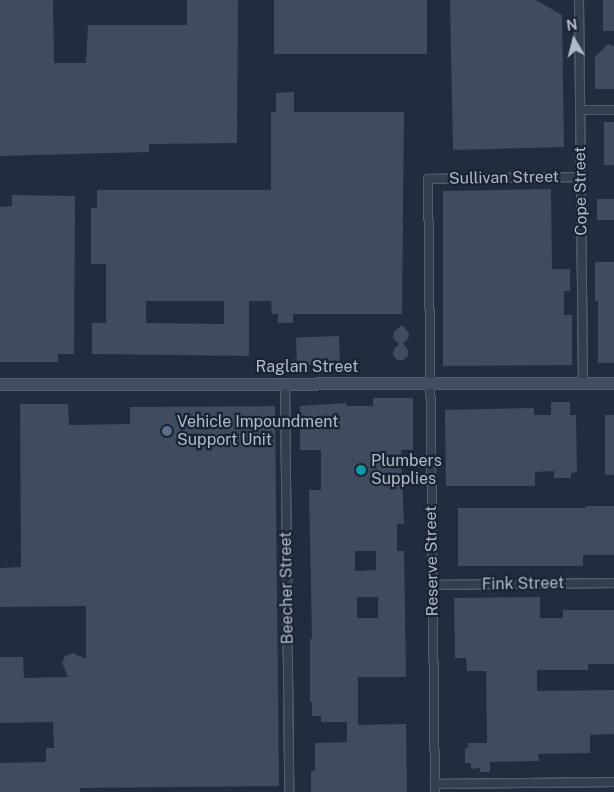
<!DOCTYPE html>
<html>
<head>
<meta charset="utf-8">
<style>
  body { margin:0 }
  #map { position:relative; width:614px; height:792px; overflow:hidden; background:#212c3e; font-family:"Public Sans",sans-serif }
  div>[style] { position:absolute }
  .building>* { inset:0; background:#404b60; transform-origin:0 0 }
  .roads { filter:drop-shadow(1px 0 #535c6c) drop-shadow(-1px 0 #535c6c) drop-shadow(0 1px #535c6c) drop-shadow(0 -1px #535c6c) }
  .street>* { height:8px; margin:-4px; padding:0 4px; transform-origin:4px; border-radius:4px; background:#353e4e }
  .secondary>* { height:11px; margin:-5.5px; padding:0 5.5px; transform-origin:5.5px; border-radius:5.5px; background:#434c61 }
  .dots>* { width:14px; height:14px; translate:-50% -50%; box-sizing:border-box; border:2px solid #1a2332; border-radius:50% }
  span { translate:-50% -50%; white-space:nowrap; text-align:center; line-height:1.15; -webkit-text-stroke:4.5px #1a2332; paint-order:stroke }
  .street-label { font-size:16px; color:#b1b9c9 }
  .poi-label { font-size:16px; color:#b1b9c9 }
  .left { translate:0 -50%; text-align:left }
  .north { position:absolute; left:549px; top:15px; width:50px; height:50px; -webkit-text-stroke:4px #1a2332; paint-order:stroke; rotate:352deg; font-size:14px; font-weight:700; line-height:20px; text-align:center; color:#b1b9c9 }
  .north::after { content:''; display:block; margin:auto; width:18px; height:22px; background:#b1b9c9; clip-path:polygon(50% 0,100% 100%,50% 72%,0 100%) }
</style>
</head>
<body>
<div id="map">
  <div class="building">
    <i style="clip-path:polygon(0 0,53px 0,54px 63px,86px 63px,88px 25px,187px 25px,187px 0,238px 0,237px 143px,149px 144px,149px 152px,0 156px)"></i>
    <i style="left:274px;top:0;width:153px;height:54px"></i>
    <i style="clip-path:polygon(450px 0,536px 0,562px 15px,564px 147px,453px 150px)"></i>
    <i style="left:603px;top:0;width:11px;height:31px"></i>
    <i style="clip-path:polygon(608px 44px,614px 46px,614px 89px,595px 89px,595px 57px)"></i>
    <i style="clip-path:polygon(evenodd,294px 92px,294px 112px,404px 112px,402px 314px,293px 314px,293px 323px,278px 323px,278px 314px,272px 314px,271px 301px,249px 301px,249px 356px,92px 354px,92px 323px,106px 323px,106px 264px,91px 264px,91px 208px,97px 208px,97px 190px,271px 190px,271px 112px,276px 112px,276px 93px,294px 92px,146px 301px,224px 301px,224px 324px,146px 323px,146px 301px)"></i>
    <i style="left:604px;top:122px;width:10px;height:43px"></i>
    <i style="clip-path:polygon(551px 189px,552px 269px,570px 269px,570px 291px,564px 291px,564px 315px,572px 315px,572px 365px,443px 366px,443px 191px)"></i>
    <i style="clip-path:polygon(12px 195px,75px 196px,74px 354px,58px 354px,58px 362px,0 362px,0 207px,12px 206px)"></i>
    <i style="left:597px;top:199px;width:17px;height:21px"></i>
    <i style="clip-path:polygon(595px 262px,614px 262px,614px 363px,598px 363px,598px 301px,595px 301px)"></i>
    <i style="clip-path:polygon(402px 325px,409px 333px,408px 339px,403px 343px,408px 350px,408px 356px,403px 360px,397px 360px,393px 355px,394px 349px,399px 344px,393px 338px,394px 332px)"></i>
    <i style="left:339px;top:336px;width:28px;height:43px;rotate:88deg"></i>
    <i style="clip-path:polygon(evenodd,373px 398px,413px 398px,413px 450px,401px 450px,404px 524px,397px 524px,397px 551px,404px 551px,406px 677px,358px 677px,358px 725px,406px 724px,407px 792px,311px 792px,311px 771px,315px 771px,315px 743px,347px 742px,347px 722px,321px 722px,321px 716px,312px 716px,312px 702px,310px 702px,310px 639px,312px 639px,309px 490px,321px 490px,321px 450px,300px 450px,300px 406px,346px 403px,346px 406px,373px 406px,373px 398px,355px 551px,376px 551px,376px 570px,355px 571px,355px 551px,373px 398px,357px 597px,378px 597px,378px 618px,357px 618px,357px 597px)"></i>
    <i style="clip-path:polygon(551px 402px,570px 402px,570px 415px,576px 415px,577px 472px,571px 473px,571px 478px,554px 478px,554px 471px,535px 472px,535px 486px,446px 486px,445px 410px,534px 408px,534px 415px,551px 415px)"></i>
    <i style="clip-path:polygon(20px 404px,68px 404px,69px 425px,130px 424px,130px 407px,275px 406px,279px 786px,80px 788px,80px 792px,0 792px,0 763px,46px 762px,46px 748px,54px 748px,53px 722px,0 723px,0 657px,23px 657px,24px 678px,68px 677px,62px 663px,65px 656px,73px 653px,86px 659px,86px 606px,0 607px,0 568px,21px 567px)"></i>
    <i style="left:605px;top:415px;width:9px;height:60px"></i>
    <i style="clip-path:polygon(586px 506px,614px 506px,614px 555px,583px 555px,583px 566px,458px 566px,458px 508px,586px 508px)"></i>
    <i style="clip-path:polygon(540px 597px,540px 618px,563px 618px,563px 610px,614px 610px,614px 664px,588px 664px,588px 670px,537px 670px,537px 691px,614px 690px,614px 734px,590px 735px,590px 753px,538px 754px,539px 761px,490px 762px,490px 772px,480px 772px,480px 768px,471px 769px,471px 763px,465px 763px,465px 748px,468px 748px,468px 743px,487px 743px,486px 671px,467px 671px,466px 658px,455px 658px,454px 598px)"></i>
  </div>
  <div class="roads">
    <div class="street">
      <i style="left:579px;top:0;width:383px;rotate:89.4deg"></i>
      <i style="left:580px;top:110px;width:34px"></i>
      <i style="left:285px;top:383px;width:409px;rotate:89.4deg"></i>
      <i style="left:432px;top:585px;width:182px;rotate:-0.6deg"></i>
      <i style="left:435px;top:784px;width:179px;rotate:-0.6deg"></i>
      <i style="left:435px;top:792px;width:613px;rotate:-90.65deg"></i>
      <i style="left:428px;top:179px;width:153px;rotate:-0.7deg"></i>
    </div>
    <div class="secondary">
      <i style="left:0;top:384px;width:614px;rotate:-0.09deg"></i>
    </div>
  </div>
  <div class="dots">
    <i style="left:167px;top:431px;background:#5c6f8a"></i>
    <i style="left:361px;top:470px;background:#0f9aa8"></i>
  </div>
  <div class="street-label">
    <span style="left:504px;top:178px;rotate:-1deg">Sullivan Street</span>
    <span style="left:581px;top:191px;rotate:-91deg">Cope Street</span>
    <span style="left:307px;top:367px">Raglan Street</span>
    <span style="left:432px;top:561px;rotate:-91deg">Reserve Street</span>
    <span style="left:523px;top:584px;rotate:-1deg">Fink Street</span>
    <span style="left:287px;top:588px;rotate:-91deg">Beecher Street</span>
  </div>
  <div class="poi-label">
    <span class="left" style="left:177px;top:431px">Vehicle Impoundment<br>Support Unit</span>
    <span class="left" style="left:371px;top:470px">Plumbers<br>Supplies</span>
  </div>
  <div class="north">N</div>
</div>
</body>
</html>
